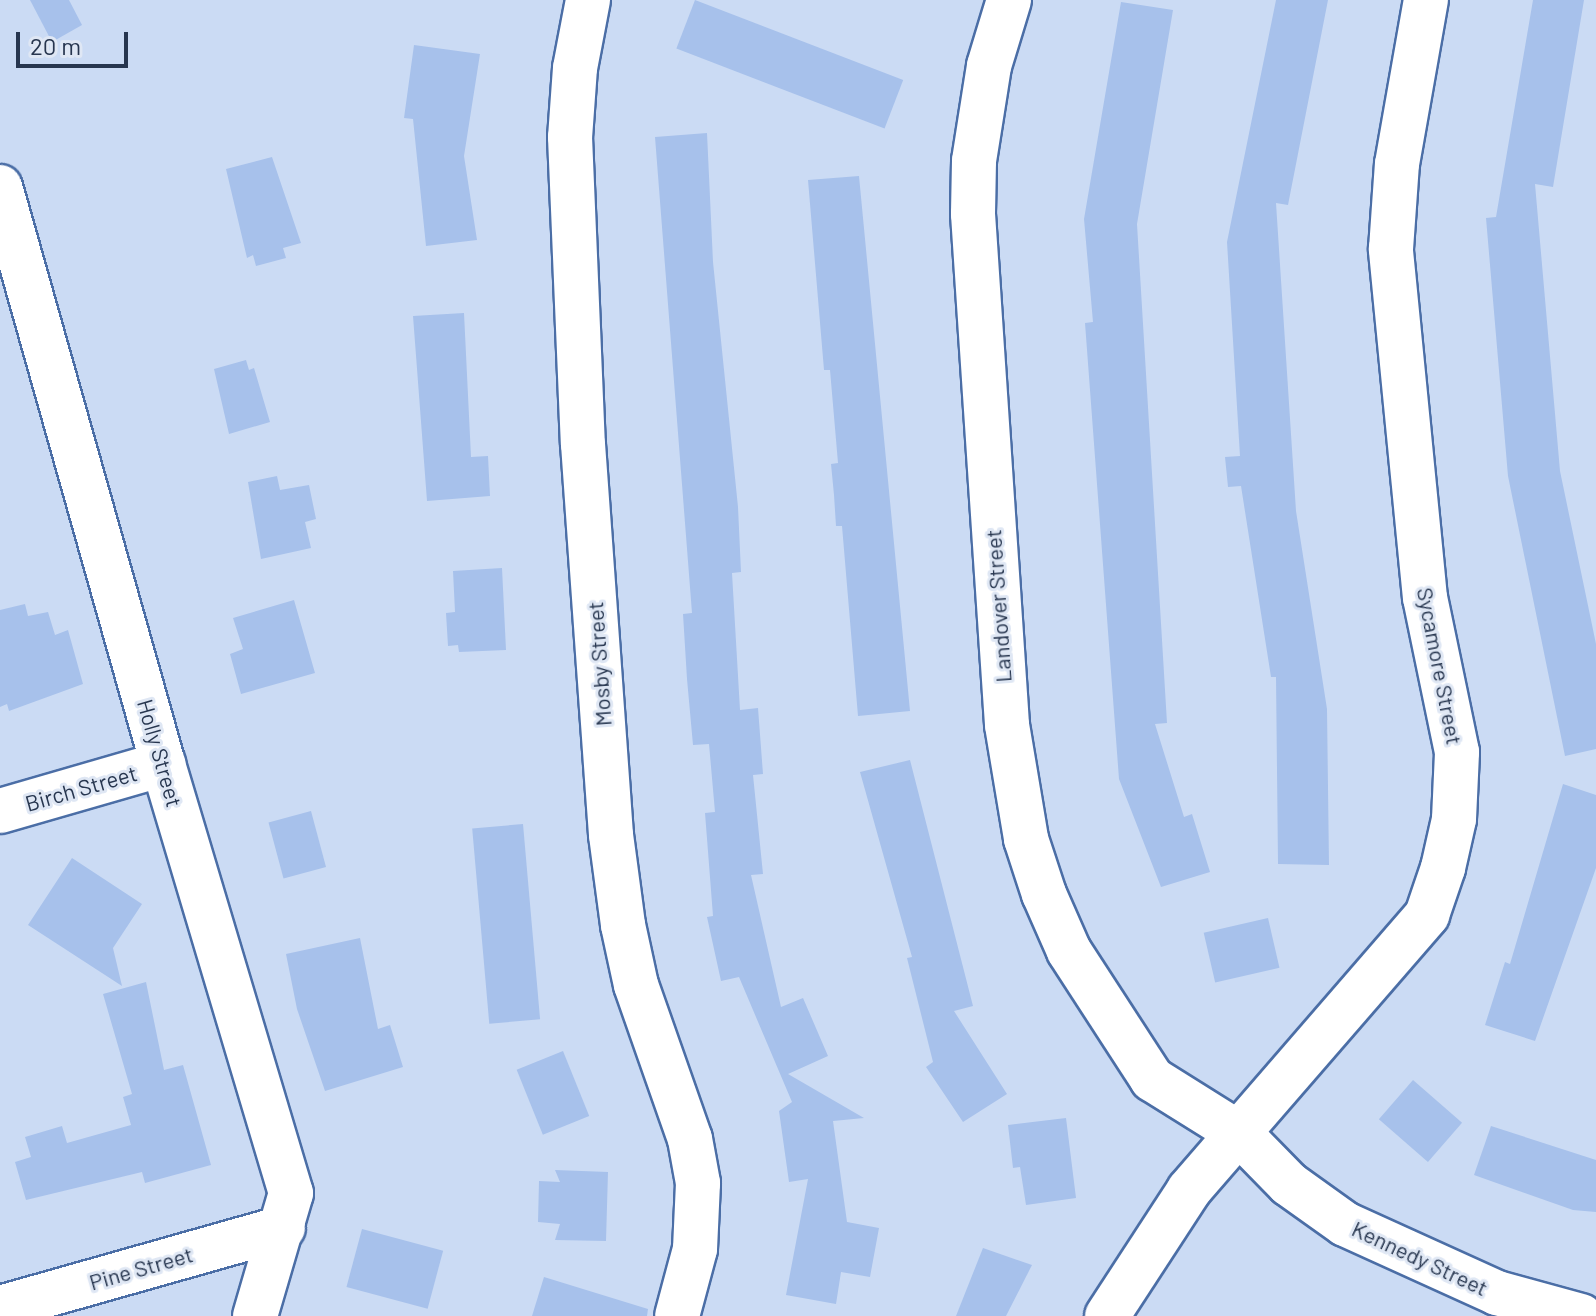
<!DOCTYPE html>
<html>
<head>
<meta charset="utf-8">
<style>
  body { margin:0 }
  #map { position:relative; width:1596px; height:1316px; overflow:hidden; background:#cbdbf4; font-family:Barlow,sans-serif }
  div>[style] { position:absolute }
  .building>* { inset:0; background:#a7c1eb; transform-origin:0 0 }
  .roads { filter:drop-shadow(2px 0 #4b6ea6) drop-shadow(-2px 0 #4b6ea6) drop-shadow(0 2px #4b6ea6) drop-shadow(0 -2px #4b6ea6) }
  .minor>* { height:44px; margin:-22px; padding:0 22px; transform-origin:22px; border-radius:22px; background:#fff }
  span { translate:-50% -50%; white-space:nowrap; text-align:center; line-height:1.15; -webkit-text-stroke:6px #dfe7f4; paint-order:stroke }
  .street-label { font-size:22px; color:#27364f }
  .scale { position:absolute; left:16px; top:32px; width:112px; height:36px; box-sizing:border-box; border:4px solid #27364f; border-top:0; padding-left:10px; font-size:24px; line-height:28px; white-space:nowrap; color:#27364f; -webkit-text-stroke:6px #dfe7f4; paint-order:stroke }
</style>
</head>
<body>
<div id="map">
  <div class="building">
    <i style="clip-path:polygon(30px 0,69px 0,82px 25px,52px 42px)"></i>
    <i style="left:695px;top:0;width:223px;height:52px;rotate:21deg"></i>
    <i style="clip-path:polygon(1276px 0,1328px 0,1288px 205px,1276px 203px,1296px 511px,1327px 709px,1329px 865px,1278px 864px,1276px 677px,1271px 677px,1241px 486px,1228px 487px,1225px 457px,1240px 456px,1227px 242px)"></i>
    <i style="clip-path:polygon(1533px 0,1584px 0,1553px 187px,1535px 184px,1560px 471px,1596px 644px,1596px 749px,1565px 756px,1508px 476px,1486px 218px,1496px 217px)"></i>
    <i style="clip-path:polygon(1121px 2px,1173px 10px,1137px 224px,1167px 723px,1155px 724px,1184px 817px,1192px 814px,1210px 872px,1161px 887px,1119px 779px,1085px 323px,1093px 322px,1084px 219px)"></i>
    <i style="clip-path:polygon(414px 45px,480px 54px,464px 156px,477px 240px,426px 246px,413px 119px,404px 118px)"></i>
    <i style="clip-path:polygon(707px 133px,713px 262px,738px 507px,741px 572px,732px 573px,740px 710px,758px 708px,763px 774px,753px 775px,763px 874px,751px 875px,781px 1007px,803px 998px,828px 1056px,788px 1074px,864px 1118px,833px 1121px,847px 1222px,879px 1228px,870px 1277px,841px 1272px,836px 1304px,786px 1295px,808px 1179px,789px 1182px,779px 1111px,792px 1102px,739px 977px,721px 981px,707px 917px,713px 916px,705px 813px,715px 812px,709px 744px,693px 745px,687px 679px,683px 614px,692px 613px,655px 137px)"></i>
    <i style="clip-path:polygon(272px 157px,301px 243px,283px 248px,286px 258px,256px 266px,253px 255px,247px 258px,226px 169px)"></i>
    <i style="clip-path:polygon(859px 176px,910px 711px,858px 716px,842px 526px,836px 526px,834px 495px,831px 464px,838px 463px,830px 370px,824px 370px,808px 180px)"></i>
    <i style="clip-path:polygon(464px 313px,471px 457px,488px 456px,490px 496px,427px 501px,413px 316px)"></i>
    <i style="clip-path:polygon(246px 360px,249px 370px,254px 368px,270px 422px,229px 434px,214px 369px)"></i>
    <i style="clip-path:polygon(277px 476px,280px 490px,309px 485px,316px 519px,305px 522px,311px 548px,261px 559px,248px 482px)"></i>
    <i style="clip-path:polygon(502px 568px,506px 650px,459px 652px,458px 645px,448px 646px,446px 613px,455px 612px,453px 571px)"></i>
    <i style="clip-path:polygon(294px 600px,315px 673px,241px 694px,230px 654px,243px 649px,233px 618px)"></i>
    <i style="clip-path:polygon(25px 604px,28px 616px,48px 612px,55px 635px,68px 630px,83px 684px,9px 711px,7px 704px,0 707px,0 610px)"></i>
    <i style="clip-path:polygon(910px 760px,973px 1006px,954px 1011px,1007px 1094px,963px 1122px,926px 1067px,933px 1062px,907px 958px,912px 957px,860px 772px)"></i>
    <i style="clip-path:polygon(1563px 784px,1596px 795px,1596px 868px,1535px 1041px,1485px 1025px,1505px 962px,1510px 964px)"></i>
    <i style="left:311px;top:811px;width:58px;height:44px;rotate:75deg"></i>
    <i style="left:523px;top:824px;width:196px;height:51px;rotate:85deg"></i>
    <i style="clip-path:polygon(72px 858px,142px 904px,113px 948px,122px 986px,28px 925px)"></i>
    <i style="left:1268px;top:918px;width:51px;height:66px;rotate:77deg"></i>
    <i style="clip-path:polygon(360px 938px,378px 1029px,390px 1025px,403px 1067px,325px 1091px,297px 1009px,286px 954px)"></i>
    <i style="clip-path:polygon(146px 982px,164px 1070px,183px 1065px,211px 1165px,145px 1183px,142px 1172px,26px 1200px,15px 1162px,31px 1157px,25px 1137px,62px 1126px,67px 1143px,131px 1125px,123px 1097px,132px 1094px,103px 994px)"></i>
    <i style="left:563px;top:1051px;width:70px;height:50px;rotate:68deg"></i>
    <i style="left:1413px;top:1080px;width:65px;height:52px;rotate:41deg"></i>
    <i style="clip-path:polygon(1066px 1118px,1076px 1198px,1026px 1205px,1020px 1167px,1013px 1168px,1008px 1125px)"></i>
    <i style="clip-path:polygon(1491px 1126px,1596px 1160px,1596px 1212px,1573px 1210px,1474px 1175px)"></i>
    <i style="clip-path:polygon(555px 1170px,608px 1172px,606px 1241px,555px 1240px,560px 1224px,538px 1222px,539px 1181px,560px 1182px)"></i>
    <i style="left:362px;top:1229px;width:84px;height:60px;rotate:15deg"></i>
    <i style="clip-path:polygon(983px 1248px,1032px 1265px,1006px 1316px,956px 1316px)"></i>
    <i style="clip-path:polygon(544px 1277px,648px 1309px,647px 1316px,532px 1316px)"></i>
  </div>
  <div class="roads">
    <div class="minor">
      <i style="left:588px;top:0;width:69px;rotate:100.8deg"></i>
      <i style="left:575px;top:68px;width:69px;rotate:94.1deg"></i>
      <i style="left:570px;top:137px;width:307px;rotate:87.6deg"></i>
      <i style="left:583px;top:444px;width:392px;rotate:85.9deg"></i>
      <i style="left:611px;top:835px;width:91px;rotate:82.4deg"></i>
      <i style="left:623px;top:925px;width:61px;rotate:77.8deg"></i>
      <i style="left:636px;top:985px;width:163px;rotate:70.7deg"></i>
      <i style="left:690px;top:1139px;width:45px;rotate:79.7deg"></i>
      <i style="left:698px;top:1183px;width:66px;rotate:92.6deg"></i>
      <i style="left:695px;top:1249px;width:69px;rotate:105deg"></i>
      <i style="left:1009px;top:0;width:69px;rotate:106.9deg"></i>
      <i style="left:989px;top:66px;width:96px;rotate:99deg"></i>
      <i style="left:974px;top:161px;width:53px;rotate:91.1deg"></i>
      <i style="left:973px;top:214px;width:512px;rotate:86.19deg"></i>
      <i style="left:1007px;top:725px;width:116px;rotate:80.5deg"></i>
      <i style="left:1026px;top:839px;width:58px;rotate:71.9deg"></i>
      <i style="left:1044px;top:894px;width:62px;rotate:66.3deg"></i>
      <i style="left:1069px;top:951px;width:153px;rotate:57deg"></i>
      <i style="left:1152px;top:1079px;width:104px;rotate:32deg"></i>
      <i style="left:1240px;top:1134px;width:70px;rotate:45.6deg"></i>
      <i style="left:1289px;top:1184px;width:69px;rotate:35.5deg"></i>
      <i style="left:1345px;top:1224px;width:167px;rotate:24.4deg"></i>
      <i style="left:1497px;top:1293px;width:87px;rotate:15.3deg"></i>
      <i style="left:0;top:187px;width:600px;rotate:74.23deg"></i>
      <i style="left:163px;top:764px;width:448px;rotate:73.4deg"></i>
      <i style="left:291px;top:1193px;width:128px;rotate:106.3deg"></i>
      <i style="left:0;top:811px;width:170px;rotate:-16.1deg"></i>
      <i style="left:0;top:1308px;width:294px;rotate:-15.8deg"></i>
      <i style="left:1107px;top:1316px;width:150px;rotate:-56.9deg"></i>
      <i style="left:1189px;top:1190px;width:364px;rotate:-49.1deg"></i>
      <i style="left:1427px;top:915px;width:50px;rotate:-71.2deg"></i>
      <i style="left:1443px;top:868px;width:50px;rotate:-77.3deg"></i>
      <i style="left:1454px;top:819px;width:67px;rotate:-87.4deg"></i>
      <i style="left:1457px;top:752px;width:157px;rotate:-101.7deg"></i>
      <i style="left:1425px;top:598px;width:351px;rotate:-95.6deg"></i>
      <i style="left:1391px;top:249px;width:85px;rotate:-86deg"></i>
      <i style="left:1397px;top:164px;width:167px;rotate:-80deg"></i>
    </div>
  </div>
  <div class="street-label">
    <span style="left:998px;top:606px;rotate:-94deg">Landover Street</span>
    <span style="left:599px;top:664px;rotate:-94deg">Mosby Street</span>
    <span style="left:1440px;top:666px;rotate:79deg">Sycamore Street</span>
    <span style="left:160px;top:753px;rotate:74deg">Holly Street</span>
    <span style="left:81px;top:788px;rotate:-16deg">Birch Street</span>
    <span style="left:1420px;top:1258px;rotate:25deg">Kennedy Street</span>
    <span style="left:141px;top:1268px;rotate:-16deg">Pine Street</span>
  </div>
  <div class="scale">20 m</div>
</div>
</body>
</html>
